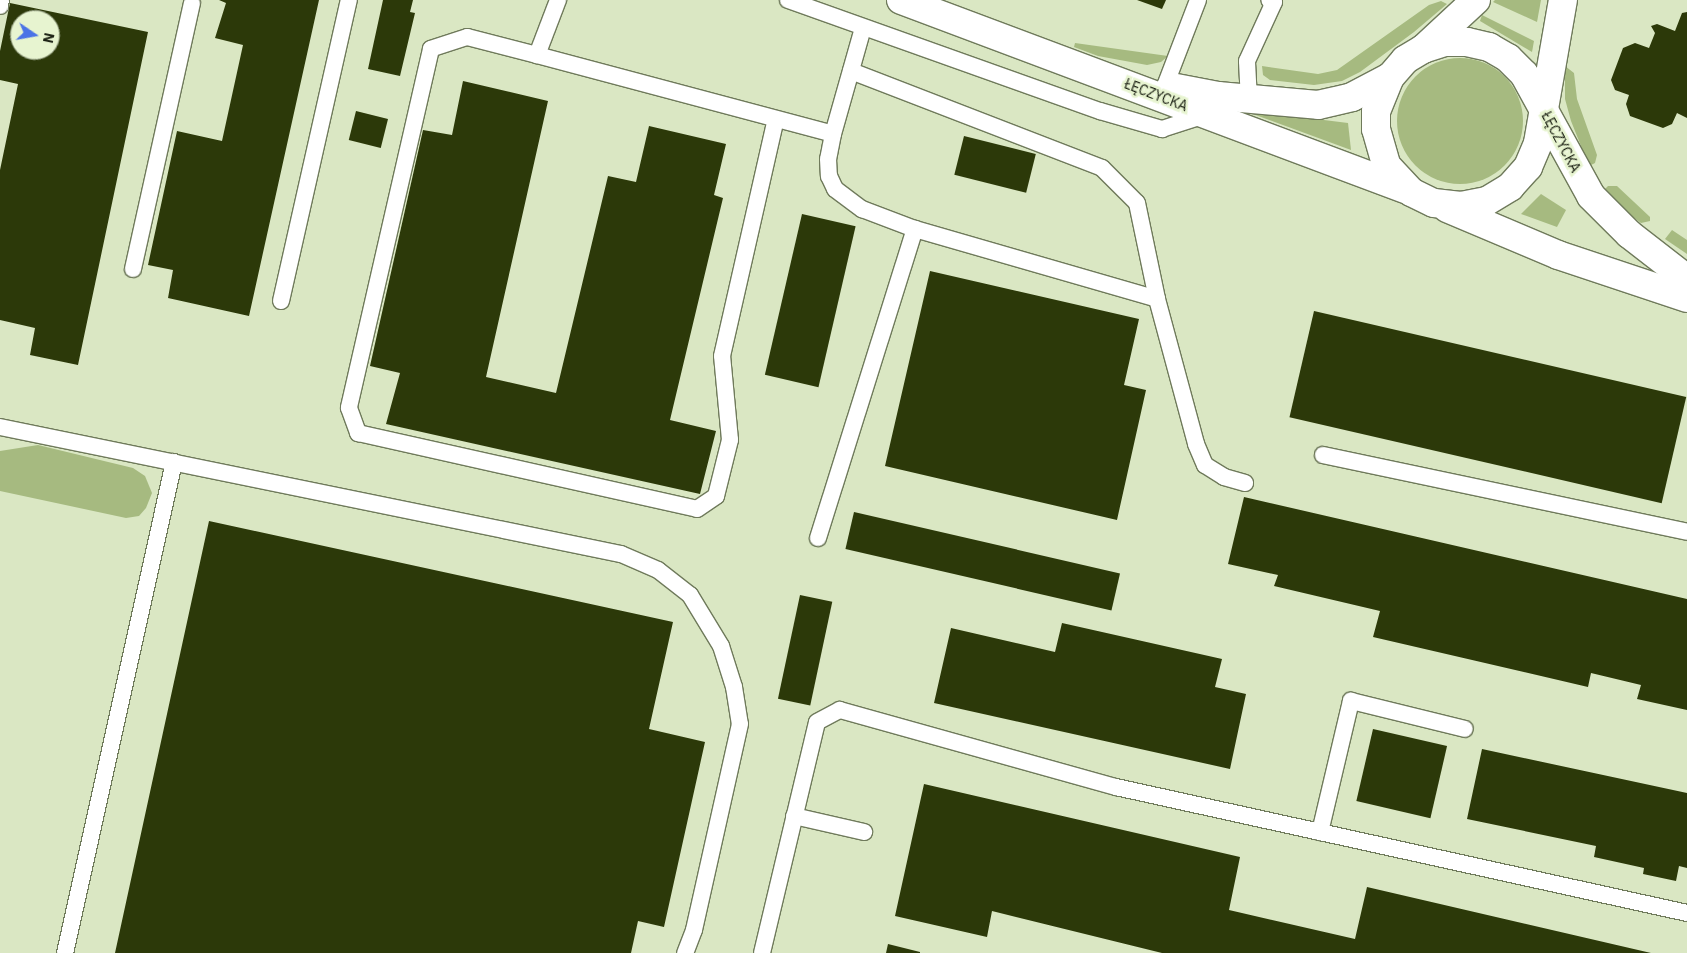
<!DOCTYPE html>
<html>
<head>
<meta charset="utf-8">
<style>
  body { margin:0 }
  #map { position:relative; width:1687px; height:953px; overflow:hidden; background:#dae7c3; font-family:"IBM Plex Sans",sans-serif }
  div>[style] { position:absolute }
  .green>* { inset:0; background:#a6ba80 }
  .round { border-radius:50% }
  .building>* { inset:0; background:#2c3909; transform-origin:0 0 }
  .roads { filter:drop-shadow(1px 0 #6f7a5b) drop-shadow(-1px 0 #6f7a5b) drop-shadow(0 1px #6f7a5b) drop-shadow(0 -1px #6f7a5b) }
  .lane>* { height:16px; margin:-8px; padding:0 8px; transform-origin:8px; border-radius:8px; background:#fff }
  .secondary>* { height:28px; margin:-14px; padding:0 14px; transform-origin:14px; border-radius:14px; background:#fff }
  span { translate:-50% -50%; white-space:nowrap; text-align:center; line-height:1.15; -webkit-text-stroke:5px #e7f4d0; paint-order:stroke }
  .street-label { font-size:14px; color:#1a1f12 }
  .north { position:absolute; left:10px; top:10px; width:50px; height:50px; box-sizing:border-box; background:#e7f4d0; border:1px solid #959f84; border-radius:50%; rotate:102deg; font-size:14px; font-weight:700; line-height:20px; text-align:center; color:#1a1f12 }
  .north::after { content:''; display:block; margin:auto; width:18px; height:22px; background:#4b73e6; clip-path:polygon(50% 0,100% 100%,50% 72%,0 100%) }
</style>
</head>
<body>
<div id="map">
  <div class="green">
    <i style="clip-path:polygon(1495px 0,1541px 0,1537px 22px,1493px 2px)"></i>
    <i style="clip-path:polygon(1441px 1px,1447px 4px,1414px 32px,1360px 72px,1342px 81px,1314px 85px,1270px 80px,1263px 75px,1262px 66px,1318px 74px,1337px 70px,1429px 5px)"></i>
    <i style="clip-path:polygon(1482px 15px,1534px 41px,1532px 52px,1480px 21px)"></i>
    <i style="clip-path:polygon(1075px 43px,1168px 56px,1161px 62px,1147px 65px,1098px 56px,1074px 47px)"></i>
    <i class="round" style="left:1397px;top:58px;width:126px;height:126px"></i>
    <i style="clip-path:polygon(1565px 66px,1574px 73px,1577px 99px,1597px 155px,1595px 163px,1589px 166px,1571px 121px,1565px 99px)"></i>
    <i style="clip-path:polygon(1252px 111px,1348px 123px,1351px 150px,1250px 113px)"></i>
    <i style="clip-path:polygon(1608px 186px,1617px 186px,1650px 217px,1650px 221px,1641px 223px,1621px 208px,1605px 189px)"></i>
    <i style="clip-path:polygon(1541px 194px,1566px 210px,1557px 227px,1521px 214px)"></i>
    <i style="clip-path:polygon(1672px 230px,1687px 240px,1687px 254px,1665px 239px)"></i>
    <i style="clip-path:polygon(38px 445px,133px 468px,145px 476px,152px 493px,146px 508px,139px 516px,126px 518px,0 491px,0 451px)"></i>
  </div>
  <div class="building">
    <i style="clip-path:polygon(219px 0,319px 0,249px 316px,168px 298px,173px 270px,148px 265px,177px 131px,222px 141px,243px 45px,215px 38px,226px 3px)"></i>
    <i style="clip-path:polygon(383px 0,413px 0,410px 12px,415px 13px,400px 76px,368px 69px)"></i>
    <i style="clip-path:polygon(1137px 0,1166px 0,1162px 9px)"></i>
    <i style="clip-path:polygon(evenodd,10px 3px,148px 32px,78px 365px,30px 355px,35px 328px,0 320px,0 170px,18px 84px,0 80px,0 51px,10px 3px,20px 20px,50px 20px,50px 50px,20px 50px,20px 20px)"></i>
    <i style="clip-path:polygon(1687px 12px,1687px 118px,1677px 113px,1672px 124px,1663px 128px,1630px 116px,1626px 104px,1629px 95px,1615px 90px,1611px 80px,1623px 48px,1635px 43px,1649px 48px,1655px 33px,1651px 26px,1657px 24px,1675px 31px,1682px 13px)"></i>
    <i style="clip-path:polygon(463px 81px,548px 101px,486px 377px,556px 393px,608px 176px,636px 182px,649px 126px,726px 144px,714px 195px,723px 198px,670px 420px,716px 431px,700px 494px,386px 424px,400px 373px,370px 366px,423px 130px,452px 135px)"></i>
    <i style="left:356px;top:111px;width:33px;height:30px;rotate:14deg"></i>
    <i style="left:964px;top:136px;width:74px;height:40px;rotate:14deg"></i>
    <i style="left:802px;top:214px;width:55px;height:165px;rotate:13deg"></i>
    <i style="clip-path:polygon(930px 271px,1139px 319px,1124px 385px,1146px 390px,1117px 520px,885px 466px)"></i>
    <i style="left:1314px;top:311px;width:382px;height:109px;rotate:13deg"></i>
    <i style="clip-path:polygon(1244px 497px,1687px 599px,1687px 710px,1637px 699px,1641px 685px,1591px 673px,1588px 687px,1373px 637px,1380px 611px,1274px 586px,1278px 575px,1228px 564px)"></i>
    <i style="left:854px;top:512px;width:273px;height:38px;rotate:13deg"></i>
    <i style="clip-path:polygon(209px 521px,673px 622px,649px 729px,705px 742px,664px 927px,638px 921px,631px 953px,115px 953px)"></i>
    <i style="left:800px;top:595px;width:33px;height:106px;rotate:12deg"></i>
    <i style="clip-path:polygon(1062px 623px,1222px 659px,1215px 687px,1246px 694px,1230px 769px,934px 703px,951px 628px,1055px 652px)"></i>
    <i style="left:1373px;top:729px;width:76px;height:74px;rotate:13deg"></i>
    <i style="clip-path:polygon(1482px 749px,1687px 793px,1687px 868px,1679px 866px,1676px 881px,1643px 874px,1644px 868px,1594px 857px,1596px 846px,1467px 819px)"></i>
    <i style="clip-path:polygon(924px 784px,1240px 857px,1229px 910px,1355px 939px,1367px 887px,1651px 953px,1162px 953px,992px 911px,987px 937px,895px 916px)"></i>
    <i style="clip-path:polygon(888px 944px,920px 952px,920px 953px,886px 953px)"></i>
  </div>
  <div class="roads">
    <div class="lane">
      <i style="left:558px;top:0;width:59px;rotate:110.9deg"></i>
      <i style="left:537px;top:55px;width:306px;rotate:14.9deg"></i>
      <i style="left:833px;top:134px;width:25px;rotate:101deg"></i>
      <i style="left:828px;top:159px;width:17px;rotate:87deg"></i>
      <i style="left:829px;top:176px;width:14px;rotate:65deg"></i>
      <i style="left:835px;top:189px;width:34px;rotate:37deg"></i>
      <i style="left:862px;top:209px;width:57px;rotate:20.7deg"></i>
      <i style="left:915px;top:229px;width:252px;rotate:16.1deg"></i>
      <i style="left:1157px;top:299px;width:150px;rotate:74.9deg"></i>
      <i style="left:1196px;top:444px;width:23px;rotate:67deg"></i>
      <i style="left:1205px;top:465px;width:22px;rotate:32deg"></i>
      <i style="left:1224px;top:477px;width:22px;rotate:16deg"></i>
      <i style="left:788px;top:0;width:331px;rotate:19.6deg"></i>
      <i style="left:1100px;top:111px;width:65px;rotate:16.2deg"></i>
      <i style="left:1162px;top:129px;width:45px;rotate:-18deg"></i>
      <i style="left:0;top:6px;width:6px;rotate:-81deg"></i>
      <i style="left:537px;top:55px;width:72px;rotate:-165.6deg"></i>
      <i style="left:467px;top:37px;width:38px;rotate:162deg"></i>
      <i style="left:431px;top:49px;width:368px;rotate:102.9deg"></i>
      <i style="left:349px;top:408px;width:27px;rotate:70deg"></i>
      <i style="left:358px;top:433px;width:347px;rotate:12.6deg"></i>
      <i style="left:697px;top:509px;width:23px;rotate:-34deg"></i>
      <i style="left:716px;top:496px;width:58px;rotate:-76deg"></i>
      <i style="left:730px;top:440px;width:84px;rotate:-95.4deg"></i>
      <i style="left:722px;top:356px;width:243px;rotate:-77.2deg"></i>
      <i style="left:851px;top:71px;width:269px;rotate:21.1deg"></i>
      <i style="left:1102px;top:168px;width:49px;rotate:45deg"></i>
      <i style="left:1137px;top:203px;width:98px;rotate:78.2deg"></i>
      <i style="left:1165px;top:86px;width:92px;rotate:-69deg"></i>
      <i style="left:1249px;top:100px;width:39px;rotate:-93deg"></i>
      <i style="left:1247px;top:61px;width:65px;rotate:-65.4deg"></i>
      <i style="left:1274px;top:2px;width:5px;rotate:-158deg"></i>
      <i style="left:833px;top:134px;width:110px;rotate:-74.2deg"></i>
      <i style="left:133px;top:269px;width:272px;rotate:-77.5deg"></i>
      <i style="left:281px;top:301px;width:309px;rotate:-77.3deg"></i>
      <i style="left:0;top:427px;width:634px;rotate:11.56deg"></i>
      <i style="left:621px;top:554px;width:40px;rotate:23.4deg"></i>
      <i style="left:658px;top:570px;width:41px;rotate:38deg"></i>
      <i style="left:690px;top:595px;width:60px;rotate:58.7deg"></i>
      <i style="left:721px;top:646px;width:43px;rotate:72.4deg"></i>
      <i style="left:734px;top:687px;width:37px;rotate:81deg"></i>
      <i style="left:740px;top:724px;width:211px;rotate:102.6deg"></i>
      <i style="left:694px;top:930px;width:25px;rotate:111deg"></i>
      <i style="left:1323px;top:455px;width:372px;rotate:11.9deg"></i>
      <i style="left:818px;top:538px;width:324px;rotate:-72.6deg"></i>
      <i style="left:794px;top:816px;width:72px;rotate:12.9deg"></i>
      <i style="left:1320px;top:832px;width:135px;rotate:-76.7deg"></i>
      <i style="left:1351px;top:701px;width:117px;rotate:13.8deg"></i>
      <i style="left:65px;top:953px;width:503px;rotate:-77.48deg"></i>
      <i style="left:762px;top:953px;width:237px;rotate:-76.6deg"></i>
      <i style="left:817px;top:722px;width:26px;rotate:-28deg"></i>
      <i style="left:840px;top:710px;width:287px;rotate:15.6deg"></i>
      <i style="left:1116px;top:787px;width:585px;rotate:12.44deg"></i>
    </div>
    <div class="secondary">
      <i style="left:901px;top:0;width:538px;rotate:20.56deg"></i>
      <i style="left:1476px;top:0;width:72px;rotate:137.2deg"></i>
      <i style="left:1423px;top:49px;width:21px;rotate:149deg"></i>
      <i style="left:1405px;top:60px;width:23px;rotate:131deg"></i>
      <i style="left:1390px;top:77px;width:37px;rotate:112deg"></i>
      <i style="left:1376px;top:111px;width:18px;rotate:90deg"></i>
      <i style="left:1376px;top:129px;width:37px;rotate:74deg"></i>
      <i style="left:1386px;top:165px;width:37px;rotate:47deg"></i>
      <i style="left:1411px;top:192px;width:25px;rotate:26deg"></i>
      <i style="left:1434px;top:203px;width:27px;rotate:6deg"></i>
      <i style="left:1461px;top:206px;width:26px;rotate:-11deg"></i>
      <i style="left:1487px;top:201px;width:27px;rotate:-31deg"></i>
      <i style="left:1510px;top:187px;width:27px;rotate:-48deg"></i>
      <i style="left:1528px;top:167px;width:26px;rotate:-67deg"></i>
      <i style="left:1538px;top:143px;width:145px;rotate:-80.1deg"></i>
      <i style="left:1423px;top:49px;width:23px;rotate:-18deg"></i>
      <i style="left:1445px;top:42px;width:22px"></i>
      <i style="left:1467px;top:42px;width:23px;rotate:13deg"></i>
      <i style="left:1489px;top:47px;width:22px;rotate:30deg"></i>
      <i style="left:1508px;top:58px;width:23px;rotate:45deg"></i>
      <i style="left:1524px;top:74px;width:139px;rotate:61.2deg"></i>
      <i style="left:1591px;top:196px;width:54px;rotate:45deg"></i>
      <i style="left:1629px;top:234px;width:73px;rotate:37.8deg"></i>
      <i style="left:1171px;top:87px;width:48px;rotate:10.8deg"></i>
      <i style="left:1218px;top:96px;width:100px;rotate:5.1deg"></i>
      <i style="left:1318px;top:105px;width:35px;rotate:-13deg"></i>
      <i style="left:1352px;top:97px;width:43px;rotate:-27.8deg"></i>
      <i style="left:1447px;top:208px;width:121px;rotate:22.9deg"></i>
      <i style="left:1558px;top:255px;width:136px;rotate:18.4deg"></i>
    </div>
  </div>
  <div class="street-label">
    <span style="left:1156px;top:95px;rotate:21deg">ŁĘCZYCKA</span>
    <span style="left:1561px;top:142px;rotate:62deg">ŁĘCZYCKA</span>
  </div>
  <div class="north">N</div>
</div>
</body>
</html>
